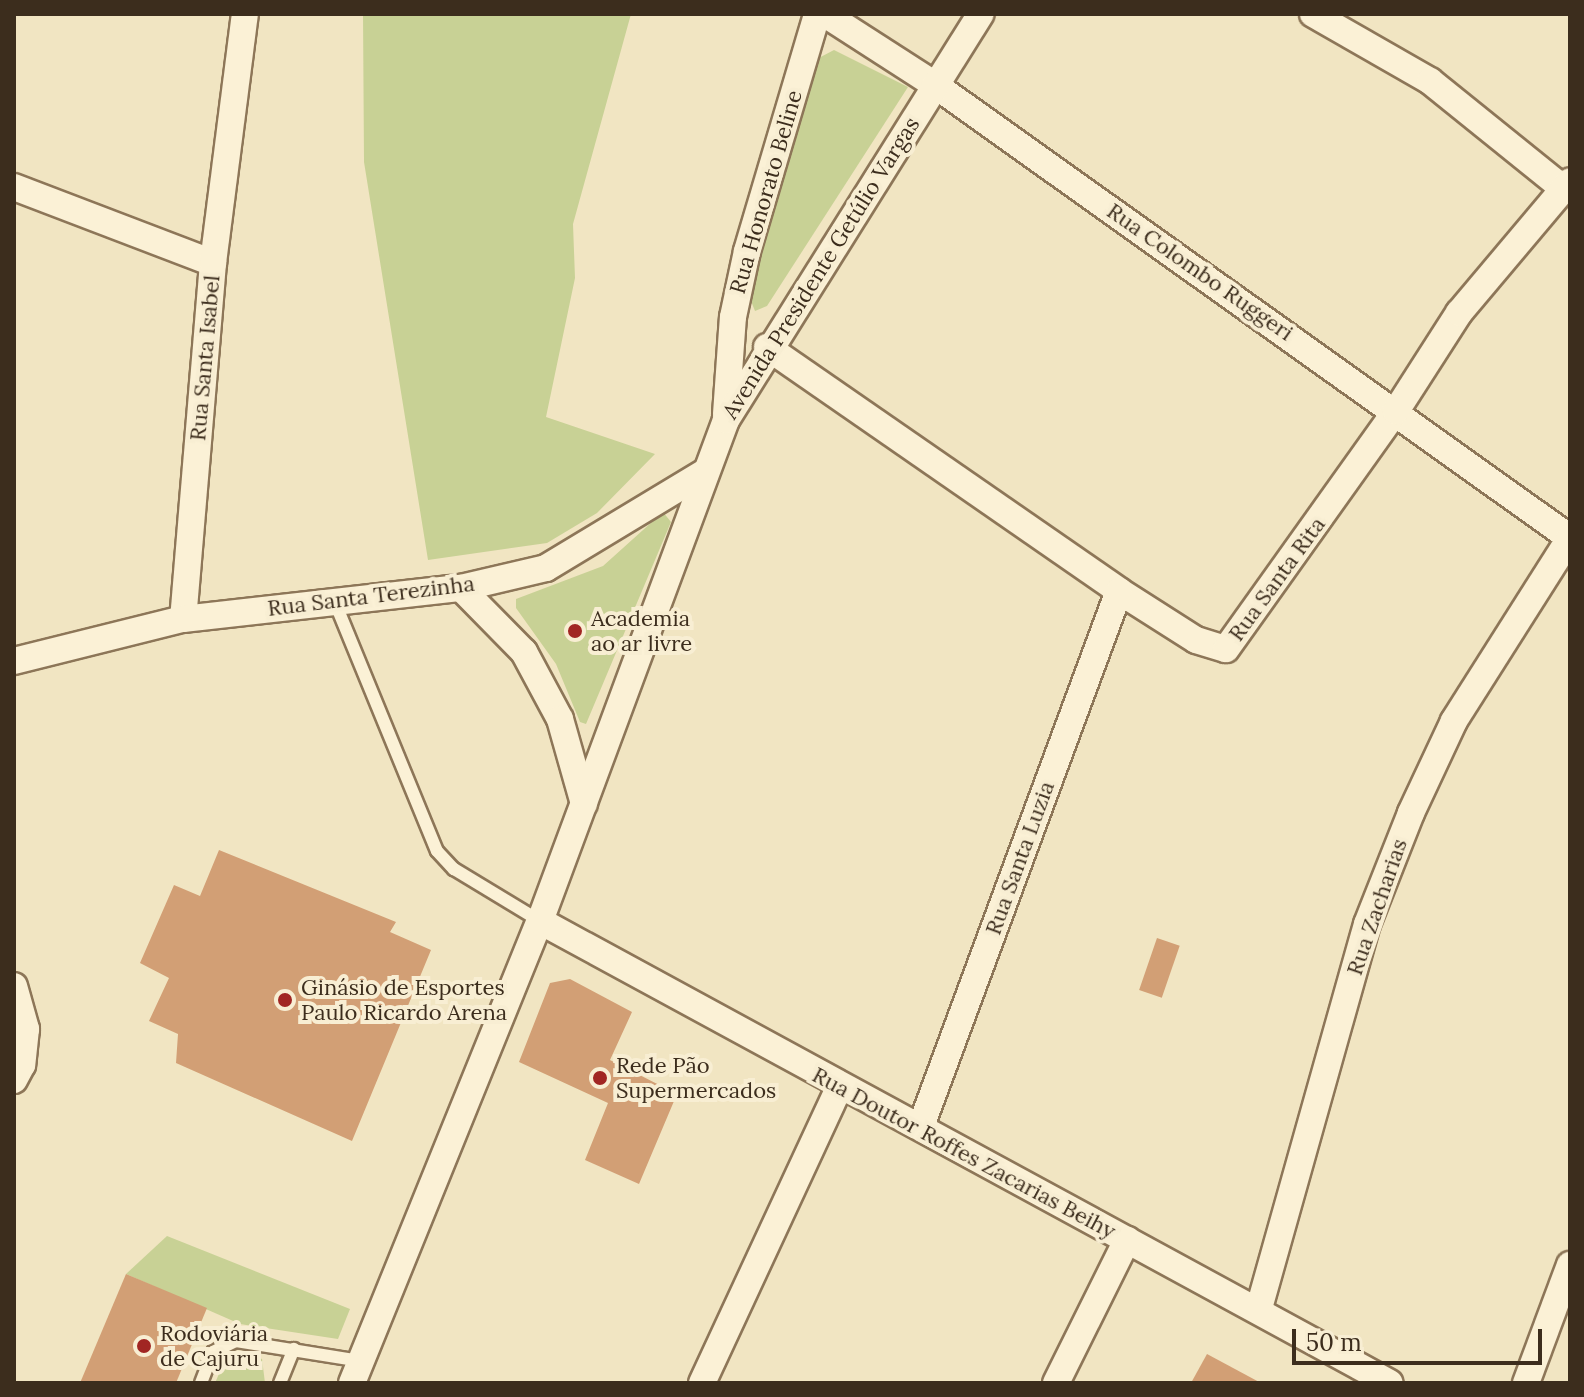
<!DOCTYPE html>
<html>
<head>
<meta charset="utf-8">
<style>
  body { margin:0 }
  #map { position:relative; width:1584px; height:1397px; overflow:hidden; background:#f1e5c2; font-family:Lora,serif }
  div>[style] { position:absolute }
  .green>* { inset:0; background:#c8d195 }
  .building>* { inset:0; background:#d29f75; transform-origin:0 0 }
  .roads { filter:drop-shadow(2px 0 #8d7658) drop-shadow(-2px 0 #8d7658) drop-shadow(0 2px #8d7658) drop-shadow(0 -2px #8d7658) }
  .lane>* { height:12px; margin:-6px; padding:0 6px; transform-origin:6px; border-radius:6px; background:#fbf1d6 }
  .street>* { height:26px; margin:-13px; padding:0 13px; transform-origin:13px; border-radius:13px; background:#fbf1d6 }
  .dots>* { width:22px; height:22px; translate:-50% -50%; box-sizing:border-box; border:4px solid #f8eed3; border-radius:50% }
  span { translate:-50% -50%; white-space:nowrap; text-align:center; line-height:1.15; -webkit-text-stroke:8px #f8eed3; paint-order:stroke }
  .street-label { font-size:22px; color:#3c2d1d }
  .poi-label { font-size:22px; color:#3c2d1d }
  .left { translate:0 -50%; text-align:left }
  .frame { position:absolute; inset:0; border:16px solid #3c2d1d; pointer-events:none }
  .scale { position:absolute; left:1292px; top:1329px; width:250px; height:36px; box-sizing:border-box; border:4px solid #3c2d1d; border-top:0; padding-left:10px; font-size:24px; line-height:28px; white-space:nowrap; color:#3c2d1d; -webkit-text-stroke:6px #f8eed3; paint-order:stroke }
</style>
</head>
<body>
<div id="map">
  <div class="green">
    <i style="clip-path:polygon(363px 14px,631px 14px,573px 224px,575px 278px,546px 417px,655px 454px,597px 513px,547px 543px,428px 560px,364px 162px)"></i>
    <i style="clip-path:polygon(834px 50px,908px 87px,767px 306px,755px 311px,749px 296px,813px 61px)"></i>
    <i style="clip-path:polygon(663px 512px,671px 522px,586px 724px,580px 722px,556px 664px,516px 608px,516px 599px,603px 566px)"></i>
    <i style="clip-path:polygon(167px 1236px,350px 1309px,338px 1339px,240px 1324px,126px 1274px)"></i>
    <i style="clip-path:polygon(242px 1351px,262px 1359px,265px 1383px,215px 1383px,225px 1360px)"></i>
  </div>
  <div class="building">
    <i style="clip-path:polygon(219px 850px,396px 922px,390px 932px,431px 950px,352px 1141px,176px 1063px,178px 1034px,149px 1021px,169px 978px,140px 963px,174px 885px,200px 896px)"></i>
    <i style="left:1157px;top:938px;width:24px;height:55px;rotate:19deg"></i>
    <i style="clip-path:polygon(570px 979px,632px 1012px,610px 1060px,677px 1094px,639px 1184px,585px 1160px,608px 1103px,519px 1062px,550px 983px)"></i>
    <i style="clip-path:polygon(126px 1274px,207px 1308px,176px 1383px,80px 1383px)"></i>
    <i style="clip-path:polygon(1207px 1354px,1261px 1383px,1191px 1383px)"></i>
  </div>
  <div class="roads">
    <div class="lane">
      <i style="left:334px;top:600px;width:271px;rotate:67.7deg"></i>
      <i style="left:437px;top:851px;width:25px;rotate:47deg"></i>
      <i style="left:454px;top:869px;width:100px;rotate:31.2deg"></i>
      <i style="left:201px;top:1383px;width:33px;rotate:-69deg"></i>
      <i style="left:213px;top:1352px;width:25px;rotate:-26deg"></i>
      <i style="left:236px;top:1341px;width:127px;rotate:9.1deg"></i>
      <i style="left:280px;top:1383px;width:37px;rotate:-68deg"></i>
    </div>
    <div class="street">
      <i style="left:825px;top:14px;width:131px;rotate:32.8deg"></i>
      <i style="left:935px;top:85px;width:780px;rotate:35.5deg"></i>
      <i style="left:1570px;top:538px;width:217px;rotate:122.4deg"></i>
      <i style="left:1454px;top:721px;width:102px;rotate:115.1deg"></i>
      <i style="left:1411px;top:813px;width:119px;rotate:111.6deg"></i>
      <i style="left:1367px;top:924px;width:398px;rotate:105.7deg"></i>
      <i style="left:1313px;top:14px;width:135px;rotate:29.8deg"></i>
      <i style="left:1430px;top:81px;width:172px;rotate:38.9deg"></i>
      <i style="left:14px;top:187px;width:213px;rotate:20.9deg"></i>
      <i style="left:213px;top:263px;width:357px;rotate:94.8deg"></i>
      <i style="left:213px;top:263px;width:251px;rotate:-82.7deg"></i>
      <i style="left:767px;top:347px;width:428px;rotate:34.7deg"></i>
      <i style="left:1119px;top:591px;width:91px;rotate:32.5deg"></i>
      <i style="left:1196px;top:640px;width:31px;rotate:17deg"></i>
      <i style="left:1226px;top:649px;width:292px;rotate:-54.5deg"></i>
      <i style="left:1396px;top:411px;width:117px;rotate:-57.3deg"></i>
      <i style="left:1459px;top:313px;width:172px;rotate:-49.9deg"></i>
      <i style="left:726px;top:414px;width:97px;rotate:-85.9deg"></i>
      <i style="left:733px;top:317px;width:67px;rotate:-78deg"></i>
      <i style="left:747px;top:251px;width:247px;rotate:-73.5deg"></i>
      <i style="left:461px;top:588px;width:90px;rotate:45.5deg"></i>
      <i style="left:524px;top:652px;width:76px;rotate:61.8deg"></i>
      <i style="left:560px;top:719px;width:88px;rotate:74.2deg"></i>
      <i style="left:14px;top:661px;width:174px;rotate:-14deg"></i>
      <i style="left:183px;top:619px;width:280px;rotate:-6.4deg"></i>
      <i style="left:461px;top:588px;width:87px;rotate:-13.2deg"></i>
      <i style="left:546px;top:568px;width:186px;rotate:-31.1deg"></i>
      <i style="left:540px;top:921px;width:967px;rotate:28.53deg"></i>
      <i style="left:14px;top:986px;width:45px;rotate:74.4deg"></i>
      <i style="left:26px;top:1029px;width:36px;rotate:96deg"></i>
      <i style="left:22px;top:1065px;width:17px;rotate:118deg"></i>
      <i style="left:921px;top:1126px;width:570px;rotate:-69.69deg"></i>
      <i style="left:352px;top:1383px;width:499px;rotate:-67.9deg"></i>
      <i style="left:540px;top:921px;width:534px;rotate:-69.63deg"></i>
      <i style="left:726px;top:420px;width:479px;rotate:-57.9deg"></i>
      <i style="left:702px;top:1383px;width:327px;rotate:-65.1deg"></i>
      <i style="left:1056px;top:1383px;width:160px;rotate:-63.6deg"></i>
      <i style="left:1526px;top:1383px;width:126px;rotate:-69.6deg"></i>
    </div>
  </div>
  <div class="dots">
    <i style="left:575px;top:631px;background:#a12623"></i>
    <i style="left:285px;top:1000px;background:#a12623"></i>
    <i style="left:600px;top:1078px;background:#a12623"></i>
    <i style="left:144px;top:1346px;background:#a12623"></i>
  </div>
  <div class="street-label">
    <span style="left:766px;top:192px;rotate:-74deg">Rua Honorato Beline</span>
    <span style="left:821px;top:268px;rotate:-58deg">Avenida Presidente Getúlio Vargas</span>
    <span style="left:1200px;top:272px;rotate:35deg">Rua Colombo Ruggeri</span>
    <span style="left:205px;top:358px;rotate:-85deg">Rua Santa Isabel</span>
    <span style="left:1277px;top:579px;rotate:-54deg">Rua Santa Rita</span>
    <span style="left:371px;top:596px;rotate:-7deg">Rua Santa Terezinha</span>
    <span style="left:1020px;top:858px;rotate:-70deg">Rua Santa Luzia</span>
    <span style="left:1377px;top:907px;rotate:-71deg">Rua Zacharias</span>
    <span style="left:964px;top:1153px;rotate:28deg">Rua Doutor Roffes Zacarias Beihy</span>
  </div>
  <div class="poi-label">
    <span class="left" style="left:591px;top:631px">Academia<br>ao ar livre</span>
    <span class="left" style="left:301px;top:1000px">Ginásio de Esportes<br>Paulo Ricardo Arena</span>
    <span class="left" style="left:616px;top:1078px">Rede Pão<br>Supermercados</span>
    <span class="left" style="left:160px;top:1346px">Rodoviária<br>de Cajuru</span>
  </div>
  <div class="frame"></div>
  <div class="scale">50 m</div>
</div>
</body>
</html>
